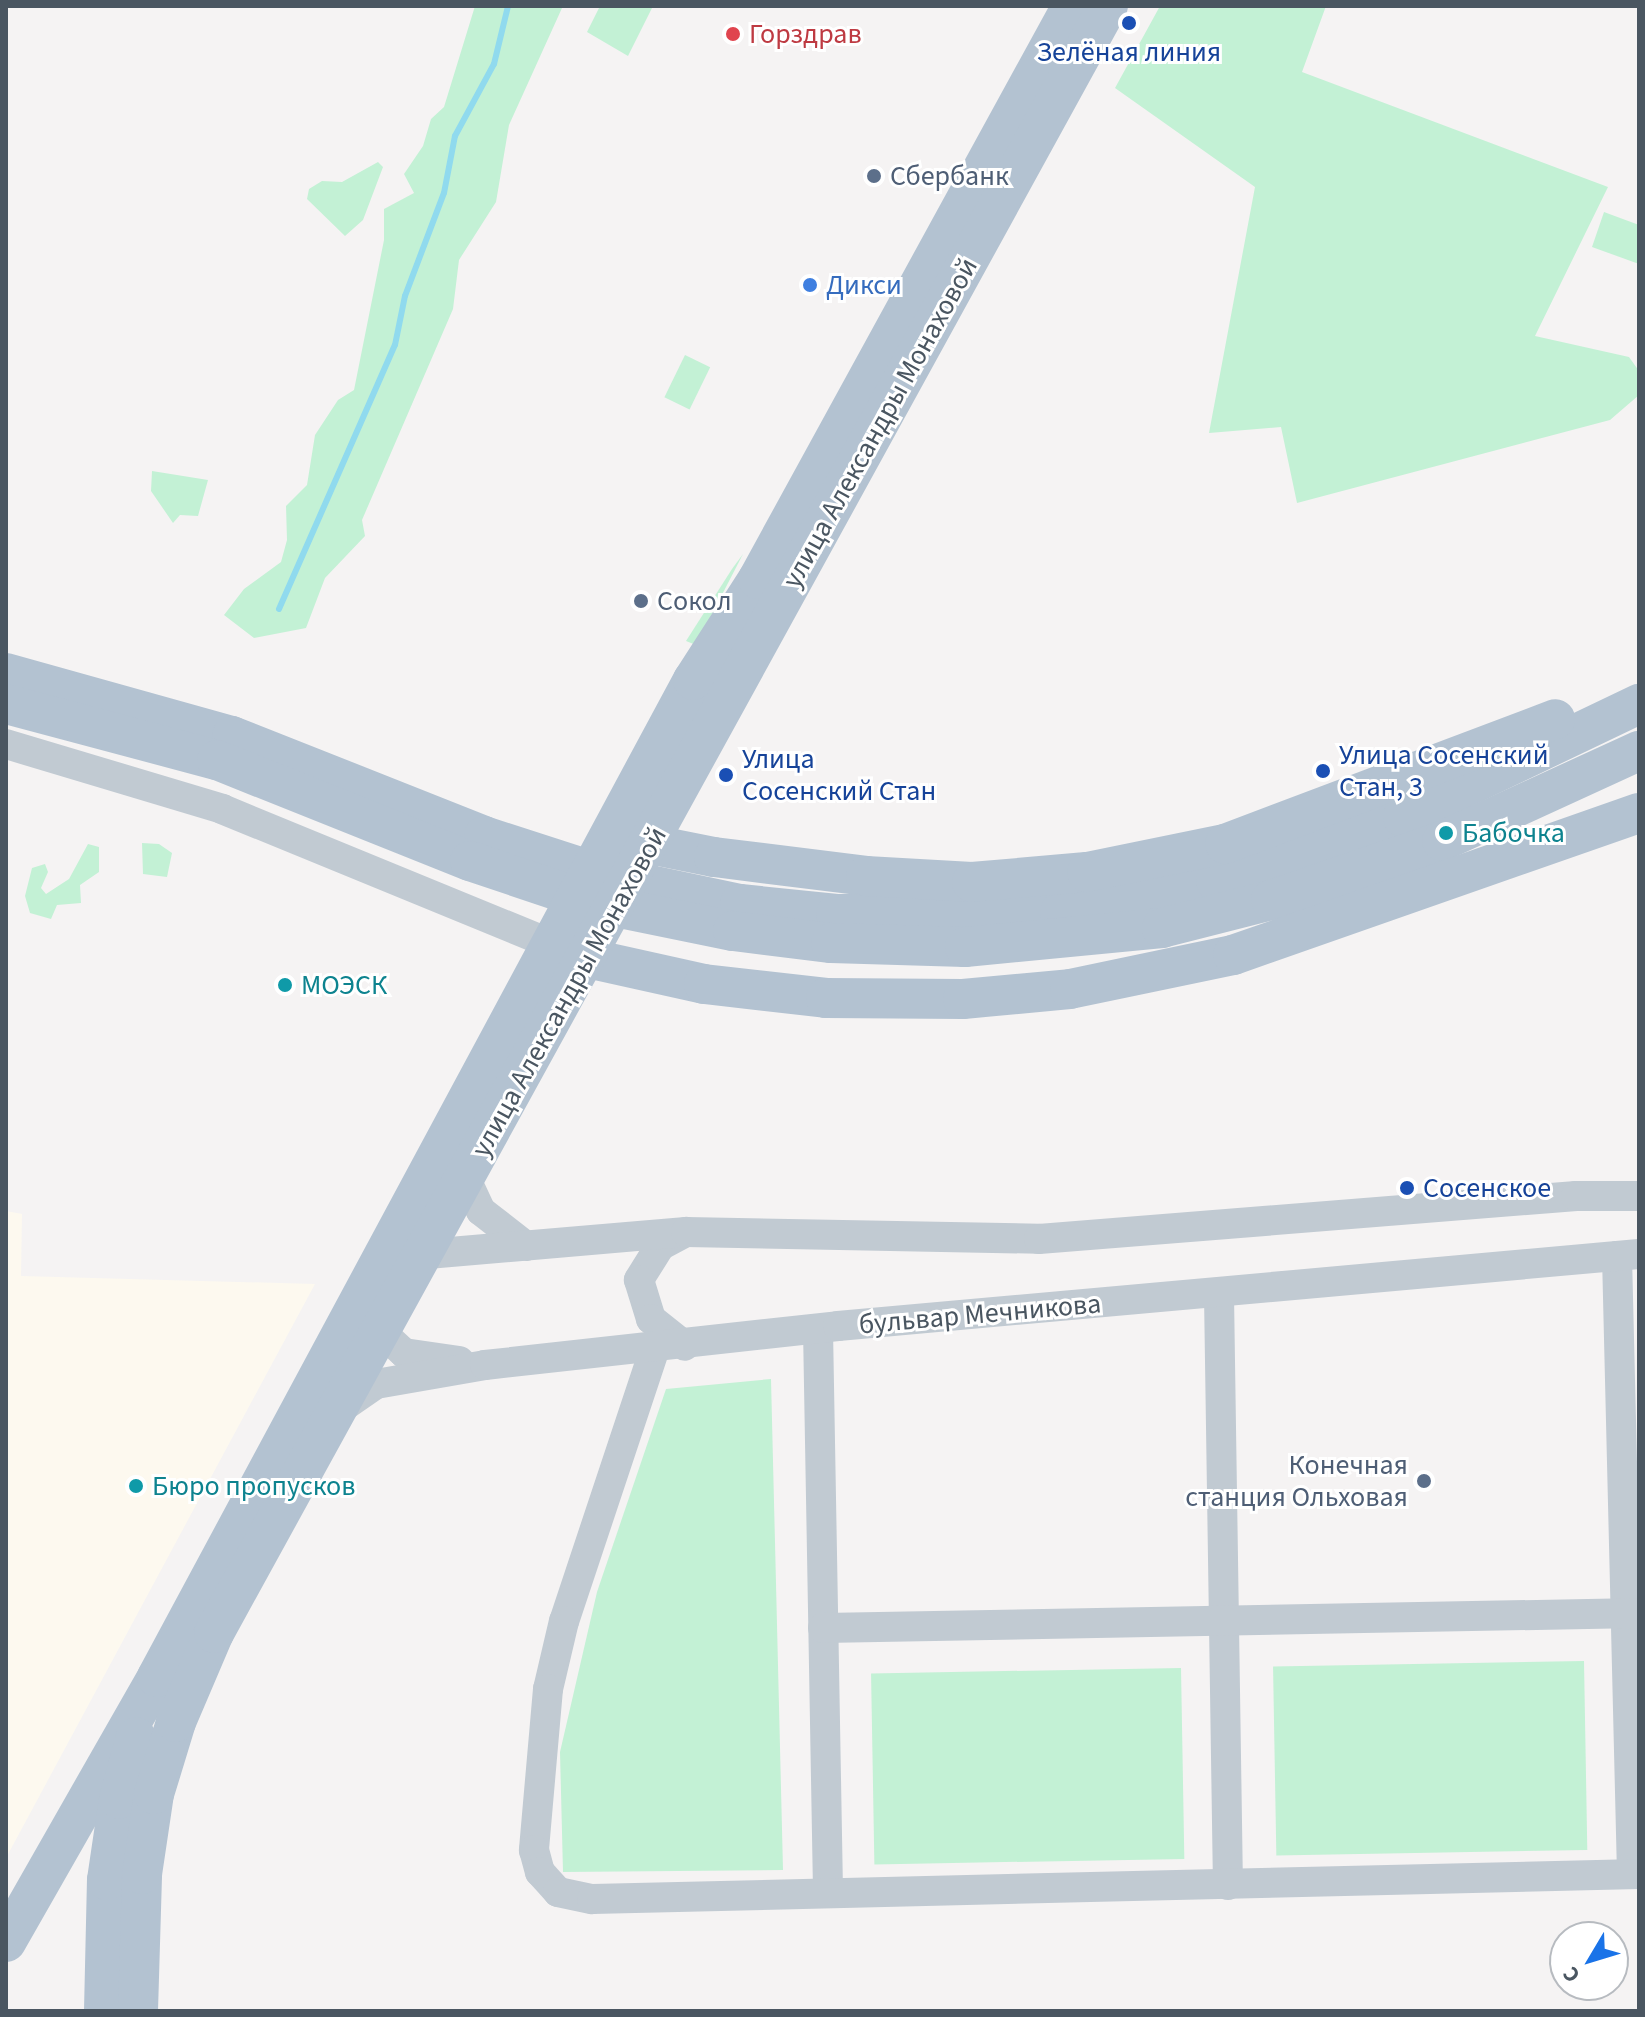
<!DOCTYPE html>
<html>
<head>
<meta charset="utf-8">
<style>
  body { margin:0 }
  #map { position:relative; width:1645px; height:2017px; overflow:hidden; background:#f5f3f3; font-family:"Source Sans 3",sans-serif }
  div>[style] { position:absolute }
  .commercial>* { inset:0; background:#fdf9ef }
  .green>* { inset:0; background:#c3f1d5; transform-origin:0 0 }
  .stream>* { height:6px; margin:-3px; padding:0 3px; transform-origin:3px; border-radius:3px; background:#90daee }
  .minor>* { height:30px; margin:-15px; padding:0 15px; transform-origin:15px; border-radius:15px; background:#c1cad2 }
  .major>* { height:40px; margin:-20px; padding:0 20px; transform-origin:20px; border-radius:20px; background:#b3c2d1 }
  .dots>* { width:22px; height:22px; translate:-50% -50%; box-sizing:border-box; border:4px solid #fff; border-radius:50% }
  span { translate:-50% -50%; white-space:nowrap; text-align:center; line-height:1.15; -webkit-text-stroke:6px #fff; paint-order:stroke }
  .health-label { font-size:28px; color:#be3a42 }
  .left { translate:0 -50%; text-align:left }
  .transit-label { font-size:28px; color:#164399 }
  .service-label { font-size:28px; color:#4e5e75 }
  .right { translate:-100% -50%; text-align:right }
  .shop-label { font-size:28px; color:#366cbe }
  .street-label { font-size:28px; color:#4a5661 }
  .culture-label { font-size:28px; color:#0d838f }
  .frame { position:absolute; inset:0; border:8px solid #4a5661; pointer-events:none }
  .north { position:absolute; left:1549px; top:1921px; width:80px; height:80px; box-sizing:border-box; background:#fff; border:2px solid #b7bbc0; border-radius:50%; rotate:232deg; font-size:22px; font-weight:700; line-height:32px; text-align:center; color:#4a5661 }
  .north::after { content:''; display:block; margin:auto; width:28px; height:36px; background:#1a73e8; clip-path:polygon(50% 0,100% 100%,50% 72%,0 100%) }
</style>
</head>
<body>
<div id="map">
  <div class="commercial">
    <i style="clip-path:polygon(6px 1211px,22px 1214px,21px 1276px,315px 1284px,6px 1858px)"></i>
  </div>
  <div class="green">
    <i style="clip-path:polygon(475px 6px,562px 8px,509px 125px,496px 202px,459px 260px,453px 309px,362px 520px,365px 536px,325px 578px,306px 628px,254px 638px,224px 615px,244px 589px,281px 562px,287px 540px,286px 506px,307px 485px,315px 435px,338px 400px,354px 390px,384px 240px,384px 209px,414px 193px,404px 174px,423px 146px,431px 119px,444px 107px)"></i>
    <i style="clip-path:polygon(600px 6px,653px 6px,628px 56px,587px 32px)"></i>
    <i style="clip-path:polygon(1160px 6px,1326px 6px,1302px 72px,1608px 187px,1535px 336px,1629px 357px,1639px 371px,1639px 395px,1610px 420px,1297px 503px,1281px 427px,1209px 433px,1255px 187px,1115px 88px)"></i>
    <i style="clip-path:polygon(378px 162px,383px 167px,363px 220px,345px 236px,307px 199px,309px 189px,322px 181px,342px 182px)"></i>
    <i style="clip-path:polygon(1604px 212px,1639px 225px,1639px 264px,1592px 247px)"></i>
    <i style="left:685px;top:355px;width:28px;height:47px;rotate:26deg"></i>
    <i style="clip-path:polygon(152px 471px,208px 480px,198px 516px,180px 515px,173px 523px,151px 491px)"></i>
    <i style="clip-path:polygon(743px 554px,696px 645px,686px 641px,732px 569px)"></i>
    <i style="clip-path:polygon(142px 843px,159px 844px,172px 853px,167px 877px,143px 874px)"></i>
    <i style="clip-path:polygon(88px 844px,99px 847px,99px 872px,80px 885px,81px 903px,57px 905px,51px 919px,30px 913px,25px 896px,32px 868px,45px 864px,48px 872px,41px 888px,46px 894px,69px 879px)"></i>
    <i style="clip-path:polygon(771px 1379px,783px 1870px,563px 1872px,560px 1752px,597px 1592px,666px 1389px)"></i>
    <i style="left:1584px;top:1661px;width:189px;height:311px;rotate:89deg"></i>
    <i style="left:1181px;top:1668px;width:191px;height:310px;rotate:89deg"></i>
  </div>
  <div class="stream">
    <i style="left:279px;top:609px;width:288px;rotate:-66.3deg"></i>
    <i style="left:395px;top:345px;width:50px;rotate:-78.5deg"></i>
    <i style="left:405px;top:296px;width:110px;rotate:-69.3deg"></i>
    <i style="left:444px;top:193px;width:58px;rotate:-79.1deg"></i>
    <i style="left:455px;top:136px;width:82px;rotate:-61.6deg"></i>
    <i style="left:494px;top:64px;width:60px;rotate:-76.4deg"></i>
  </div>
  <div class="minor">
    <i style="left:6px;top:744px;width:226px;rotate:16.7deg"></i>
    <i style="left:222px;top:809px;width:376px;rotate:22.3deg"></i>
    <i style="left:466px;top:1179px;width:35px;rotate:65deg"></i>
    <i style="left:481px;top:1211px;width:57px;rotate:37.9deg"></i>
    <i style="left:684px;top:1233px;width:27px;rotate:152deg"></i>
    <i style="left:660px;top:1246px;width:40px;rotate:122deg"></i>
    <i style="left:639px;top:1280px;width:41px;rotate:72.9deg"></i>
    <i style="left:651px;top:1319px;width:43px;rotate:38.5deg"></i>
    <i style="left:404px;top:1256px;width:283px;rotate:-4.9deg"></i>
    <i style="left:686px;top:1232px;width:353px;rotate:1.1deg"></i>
    <i style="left:1039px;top:1239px;width:539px;rotate:-4.58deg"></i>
    <i style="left:1576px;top:1196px;width:63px"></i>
    <i style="left:1617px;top:1256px;width:618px;rotate:88.61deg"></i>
    <i style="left:1219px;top:1295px;width:590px;rotate:89.13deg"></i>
    <i style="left:366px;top:1318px;width:52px;rotate:42.6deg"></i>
    <i style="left:404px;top:1353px;width:56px;rotate:8.3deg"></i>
    <i style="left:818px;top:1329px;width:564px;rotate:88.98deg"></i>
    <i style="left:655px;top:1348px;width:288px;rotate:108.4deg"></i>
    <i style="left:564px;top:1621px;width:70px;rotate:103.2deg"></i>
    <i style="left:548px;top:1689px;width:162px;rotate:95deg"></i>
    <i style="left:534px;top:1850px;width:23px;rotate:75deg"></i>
    <i style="left:540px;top:1872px;width:27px;rotate:48deg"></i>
    <i style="left:558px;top:1892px;width:35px;rotate:12deg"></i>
    <i style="left:592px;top:1899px;width:1047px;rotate:-1.37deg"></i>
    <i style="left:340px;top:1409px;width:44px;rotate:-34.8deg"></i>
    <i style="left:376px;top:1384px;width:111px;rotate:-9.9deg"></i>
    <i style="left:485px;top:1365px;width:355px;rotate:-6.3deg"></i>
    <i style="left:838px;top:1326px;width:804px;rotate:-5.14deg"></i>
    <i style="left:823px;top:1628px;width:816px;rotate:-1.05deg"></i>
  </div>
  <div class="major">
    <i style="left:6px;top:673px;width:235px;rotate:15.6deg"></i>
    <i style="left:232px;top:736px;width:271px;rotate:21.6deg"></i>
    <i style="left:484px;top:836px;width:130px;rotate:17.9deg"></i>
    <i style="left:608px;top:876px;width:135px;rotate:12deg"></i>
    <i style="left:740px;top:904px;width:97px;rotate:5.9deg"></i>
    <i style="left:836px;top:914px;width:224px;rotate:-0.5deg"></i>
    <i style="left:1060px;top:912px;width:159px;rotate:-11.2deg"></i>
    <i style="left:1216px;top:881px;width:198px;rotate:-18.9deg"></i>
    <i style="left:1403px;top:817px;width:262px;rotate:-25.6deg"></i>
    <i style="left:6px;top:704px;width:218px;rotate:14.9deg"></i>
    <i style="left:217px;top:760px;width:272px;rotate:21.8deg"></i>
    <i style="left:470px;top:861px;width:132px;rotate:18.6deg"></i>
    <i style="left:595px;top:903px;width:141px;rotate:11.5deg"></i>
    <i style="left:733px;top:931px;width:99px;rotate:7deg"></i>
    <i style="left:831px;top:943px;width:134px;rotate:1.7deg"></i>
    <i style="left:965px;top:947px;width:198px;rotate:-5.5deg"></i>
    <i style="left:1162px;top:928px;width:113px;rotate:-14.4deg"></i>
    <i style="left:1271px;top:900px;width:181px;rotate:-19deg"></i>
    <i style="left:1442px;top:841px;width:217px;rotate:-24.6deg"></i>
    <i style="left:624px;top:839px;width:92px;rotate:11.3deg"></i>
    <i style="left:714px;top:857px;width:153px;rotate:7.1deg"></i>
    <i style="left:866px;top:876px;width:106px;rotate:3.2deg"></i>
    <i style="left:972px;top:882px;width:115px;rotate:-5deg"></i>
    <i style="left:1087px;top:872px;width:141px;rotate:-11.5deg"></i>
    <i style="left:1225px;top:844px;width:353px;rotate:-20.7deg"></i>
    <i style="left:587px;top:958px;width:120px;rotate:12.5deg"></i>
    <i style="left:704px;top:984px;width:123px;rotate:6.5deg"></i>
    <i style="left:826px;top:998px;width:137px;rotate:0.4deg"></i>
    <i style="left:963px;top:999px;width:107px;rotate:-5.3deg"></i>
    <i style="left:1070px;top:989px;width:167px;rotate:-11.8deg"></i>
    <i style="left:1233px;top:955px;width:430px;rotate:-19.3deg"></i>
    <i style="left:6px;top:1942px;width:305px;rotate:-60.3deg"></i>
    <i style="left:157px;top:1677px;width:1132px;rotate:-61.74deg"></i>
    <i style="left:693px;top:680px;width:120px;rotate:-57.2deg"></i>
    <i style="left:758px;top:579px;width:653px;rotate:-61.28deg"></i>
    <i style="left:104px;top:2011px;width:131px;rotate:-88.7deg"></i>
    <i style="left:107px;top:1880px;width:82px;rotate:-81.6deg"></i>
    <i style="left:119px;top:1799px;width:64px;rotate:-74.7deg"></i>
    <i style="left:138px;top:2011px;width:137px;rotate:-88.3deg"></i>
    <i style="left:142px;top:1874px;width:81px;rotate:-81.5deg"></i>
    <i style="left:154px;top:1794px;width:75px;rotate:-73deg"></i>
    <i style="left:176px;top:1722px;width:97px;rotate:-66.9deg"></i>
    <i style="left:214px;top:1633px;width:1856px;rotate:-61.21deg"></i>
  </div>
  <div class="dots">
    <i style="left:1129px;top:23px;background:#1a4fb4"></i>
    <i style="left:733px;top:34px;background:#e0444e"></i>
    <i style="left:874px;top:176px;background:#5c6f8a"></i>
    <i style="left:810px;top:285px;background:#3f7fe0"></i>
    <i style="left:641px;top:601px;background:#5c6f8a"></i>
    <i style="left:1323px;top:771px;background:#1a4fb4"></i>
    <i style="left:726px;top:775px;background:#1a4fb4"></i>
    <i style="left:1446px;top:833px;background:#0f9aa8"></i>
    <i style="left:285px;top:985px;background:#0f9aa8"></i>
    <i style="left:1407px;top:1188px;background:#1a4fb4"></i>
    <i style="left:1424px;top:1481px;background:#5c6f8a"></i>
    <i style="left:136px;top:1486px;background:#0f9aa8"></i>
  </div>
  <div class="health-label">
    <span class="left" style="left:749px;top:34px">Горздрав</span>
  </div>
  <div class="transit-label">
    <span style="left:1129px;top:52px">Зелёная линия</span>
    <span class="left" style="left:1339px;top:771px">Улица Сосенский<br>Стан, 3</span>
    <span class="left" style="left:742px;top:775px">Улица<br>Сосенский Стан</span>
    <span class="left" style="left:1423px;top:1188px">Сосенское</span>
  </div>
  <div class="service-label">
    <span class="left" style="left:890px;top:176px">Сбербанк</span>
    <span class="left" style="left:657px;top:601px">Сокол</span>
    <span class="right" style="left:1408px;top:1481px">Конечная<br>станция Ольховая</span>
  </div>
  <div class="shop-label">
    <span class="left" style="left:826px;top:285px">Дикси</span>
  </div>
  <div class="street-label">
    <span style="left:880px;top:423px;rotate:-61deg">улица Александры Монаховой</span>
    <span style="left:569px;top:992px;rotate:-61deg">улица Александры Монаховой</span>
    <span style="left:980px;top:1314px;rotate:-5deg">бульвар Мечникова</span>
  </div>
  <div class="culture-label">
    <span class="left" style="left:1462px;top:833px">Бабочка</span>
    <span class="left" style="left:301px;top:985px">МОЭСК</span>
    <span class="left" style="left:152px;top:1486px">Бюро пропусков</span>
  </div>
  <div class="frame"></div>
  <div class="north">С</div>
</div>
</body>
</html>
